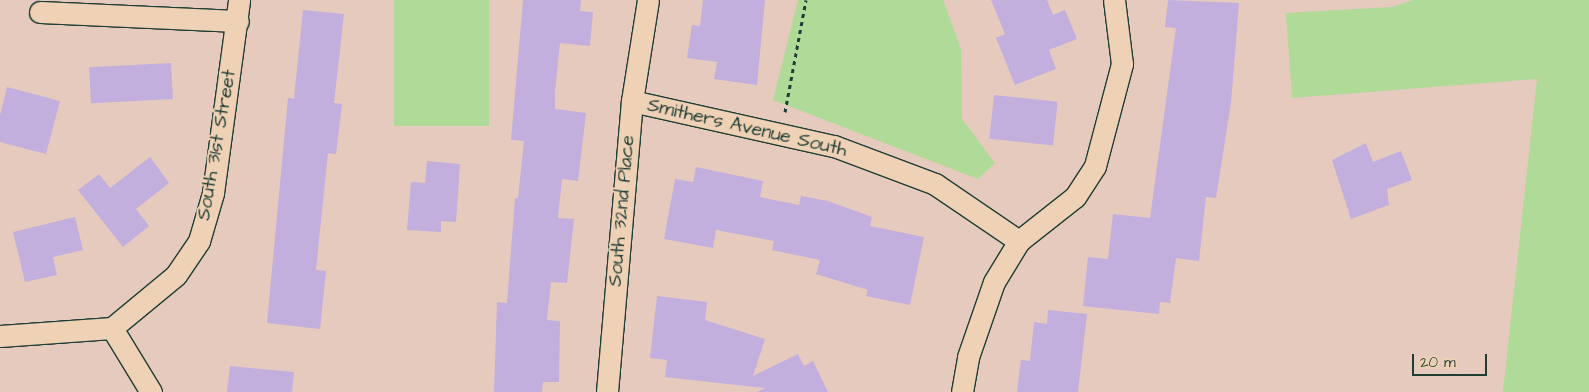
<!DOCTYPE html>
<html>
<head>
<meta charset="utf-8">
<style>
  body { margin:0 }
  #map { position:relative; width:1589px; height:392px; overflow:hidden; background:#e6cabd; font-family:"Architects Daughter",sans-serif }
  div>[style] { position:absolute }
  .green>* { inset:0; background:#afda98; transform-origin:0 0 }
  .building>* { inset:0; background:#c2afde; transform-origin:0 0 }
  .path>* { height:3px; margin-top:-1.5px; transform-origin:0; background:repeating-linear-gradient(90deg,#1f3d34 0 4px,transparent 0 8px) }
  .roads { filter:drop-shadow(1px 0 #1f3d34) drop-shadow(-1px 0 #1f3d34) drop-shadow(0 1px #1f3d34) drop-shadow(0 -1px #1f3d34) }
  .street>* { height:21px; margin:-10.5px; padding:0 10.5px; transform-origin:10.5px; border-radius:10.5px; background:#efd1b5 }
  span { translate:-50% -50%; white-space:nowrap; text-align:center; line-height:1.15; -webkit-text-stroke:4px #efd1b5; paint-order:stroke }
  .street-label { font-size:19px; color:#1f3d34 }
  .scale { position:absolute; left:1412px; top:354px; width:75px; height:22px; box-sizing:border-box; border:2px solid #1f3d34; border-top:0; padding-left:6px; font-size:15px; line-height:18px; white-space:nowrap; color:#1f3d34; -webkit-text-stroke:4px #efd1b5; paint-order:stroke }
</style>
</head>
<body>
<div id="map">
  <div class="green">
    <i style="left:394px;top:0;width:95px;height:126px"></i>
    <i style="clip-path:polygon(798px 0,943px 0,961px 49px,962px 119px,995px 163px,978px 179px,773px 100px)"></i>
    <i style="clip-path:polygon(1413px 0,1589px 0,1589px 392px,1503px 392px,1537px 79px,1292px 98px,1286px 13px,1392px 7px)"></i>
  </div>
  <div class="building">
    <i style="clip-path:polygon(523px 0,581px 0,580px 11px,593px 12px,590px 46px,560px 43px,555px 92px,555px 109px,586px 113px,578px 181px,562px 179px,558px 218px,574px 219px,567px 283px,551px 282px,547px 320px,560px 321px,559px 382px,543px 382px,542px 392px,494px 392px,497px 302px,507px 303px,515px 198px,518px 198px,524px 141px,511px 140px)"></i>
    <i style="clip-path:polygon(703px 0,765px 0,757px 85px,714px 79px,717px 62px,687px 58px,692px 25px,700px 26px)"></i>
    <i style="clip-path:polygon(991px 0,1047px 0,1053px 15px,1065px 10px,1077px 39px,1049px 50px,1056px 69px,1015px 85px,996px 38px,1005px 34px)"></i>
    <i style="clip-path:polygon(1168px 0,1239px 3px,1231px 103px,1216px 198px,1206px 197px,1199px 261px,1176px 258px,1170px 303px,1160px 302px,1159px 314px,1083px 306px,1088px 257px,1108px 259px,1113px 214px,1150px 218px,1176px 28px,1165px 27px)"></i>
    <i style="clip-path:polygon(303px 10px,344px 14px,334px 103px,342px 104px,336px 154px,328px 153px,316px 270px,326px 271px,320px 329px,267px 323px,288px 98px,294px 99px)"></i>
    <i style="left:171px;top:63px;width:36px;height:82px;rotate:87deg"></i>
    <i style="clip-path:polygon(7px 87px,60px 101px,46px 154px,0 142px,0 115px)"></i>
    <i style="left:994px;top:95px;width:64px;height:44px;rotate:6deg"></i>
    <i style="clip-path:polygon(1366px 143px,1373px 162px,1401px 151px,1412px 180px,1387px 189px,1389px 205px,1351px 219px,1332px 160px)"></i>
    <i style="clip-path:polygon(150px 157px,169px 183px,136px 209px,149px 226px,123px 247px,78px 190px,99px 174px,110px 188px)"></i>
    <i style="clip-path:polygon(427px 161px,460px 164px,456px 222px,441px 221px,441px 232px,407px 230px,411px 182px,425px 183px)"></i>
    <i style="clip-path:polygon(696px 167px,763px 181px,760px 197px,799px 205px,801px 196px,828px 201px,872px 217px,870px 226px,924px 237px,910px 305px,866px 296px,868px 290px,816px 274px,820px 260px,772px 250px,774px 241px,716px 230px,713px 248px,664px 239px,675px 179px,693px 182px)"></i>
    <i style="clip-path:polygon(75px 217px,83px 250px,53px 257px,57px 275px,25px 282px,13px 232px)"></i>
    <i style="clip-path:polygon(657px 296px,707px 302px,705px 320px,765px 339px,753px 376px,798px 354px,804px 366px,813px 361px,828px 392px,757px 392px,765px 388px,665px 377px,667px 360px,650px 358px)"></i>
    <i style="clip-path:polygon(1048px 310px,1087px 314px,1078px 392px,1017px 392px,1021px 360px,1030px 361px,1034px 322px,1047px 324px)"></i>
    <i style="clip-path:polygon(230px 366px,294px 372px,292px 392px,227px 392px)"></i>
  </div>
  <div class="path">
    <i style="left:785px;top:112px;width:114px;rotate:-79.4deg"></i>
  </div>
  <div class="roads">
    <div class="street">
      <i style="left:40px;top:12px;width:198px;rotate:2.6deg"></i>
      <i style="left:632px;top:101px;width:207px;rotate:12.6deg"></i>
      <i style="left:834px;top:146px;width:108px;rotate:20.6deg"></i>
      <i style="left:935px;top:184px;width:102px;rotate:34.2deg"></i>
      <i style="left:0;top:336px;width:112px;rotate:-4.1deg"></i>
      <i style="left:151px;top:392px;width:75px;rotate:-121.4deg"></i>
      <i style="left:112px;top:328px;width:83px;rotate:-39.6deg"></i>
      <i style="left:176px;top:275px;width:41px;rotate:-55.9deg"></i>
      <i style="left:199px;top:241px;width:50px;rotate:-73.7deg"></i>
      <i style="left:213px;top:193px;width:195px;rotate:-82.3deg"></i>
      <i style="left:607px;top:392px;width:292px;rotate:-85.1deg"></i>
      <i style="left:632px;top:101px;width:102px;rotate:-81deg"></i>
      <i style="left:962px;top:392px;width:36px;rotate:-80deg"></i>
      <i style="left:968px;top:357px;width:79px;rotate:-70.9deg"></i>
      <i style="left:994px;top:282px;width:48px;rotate:-58.6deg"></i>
      <i style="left:1019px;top:241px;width:71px;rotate:-38.2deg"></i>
      <i style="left:1075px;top:197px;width:37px;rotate:-57deg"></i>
      <i style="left:1095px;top:166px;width:106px;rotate:-75.2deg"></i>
      <i style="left:1122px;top:64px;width:64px;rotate:-97.1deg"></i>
    </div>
  </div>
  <div class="street-label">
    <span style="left:747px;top:128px;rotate:13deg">Smithers Avenue South</span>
    <span style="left:217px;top:145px;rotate:-80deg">South 31st Street</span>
    <span style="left:622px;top:211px;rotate:-85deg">South 32nd Place</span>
  </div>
  <div class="scale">20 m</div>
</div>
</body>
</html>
